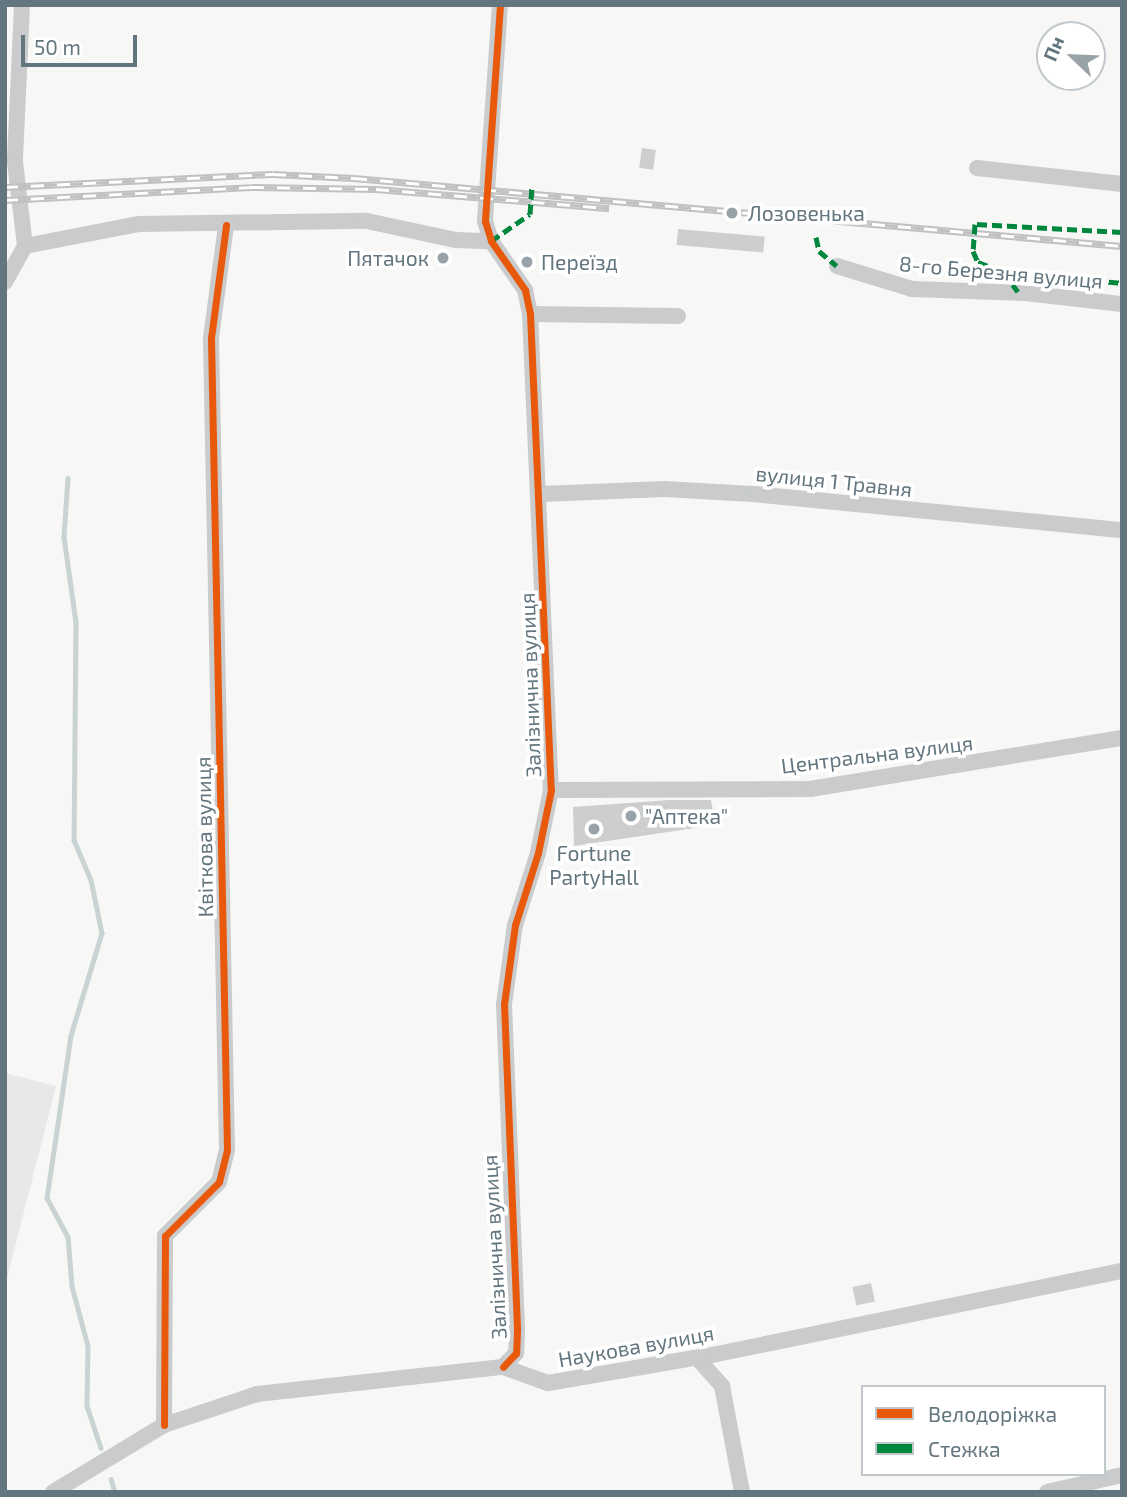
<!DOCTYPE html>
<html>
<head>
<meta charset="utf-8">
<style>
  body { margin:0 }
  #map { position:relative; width:1127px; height:1497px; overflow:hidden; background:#f7f7f6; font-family:"Exo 2",sans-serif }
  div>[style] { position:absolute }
  .built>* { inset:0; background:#e7e8e7 }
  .stream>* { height:4.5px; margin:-2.25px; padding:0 2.25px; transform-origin:2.25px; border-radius:2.25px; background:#c9d3d4 }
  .building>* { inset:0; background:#cdcfcf; transform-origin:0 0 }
  .minor>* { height:16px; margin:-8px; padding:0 8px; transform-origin:8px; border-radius:8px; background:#c9cbcc }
  .rail>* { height:7px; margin-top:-3.5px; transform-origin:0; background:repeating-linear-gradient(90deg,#fff 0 13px,#bfc1c2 0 26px); box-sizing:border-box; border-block:2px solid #bfc1c2 }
  .quiet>* { height:5px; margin-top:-2.5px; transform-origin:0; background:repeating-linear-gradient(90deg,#00873e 0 10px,transparent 0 15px) }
  .cycleway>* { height:7px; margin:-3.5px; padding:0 3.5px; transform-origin:3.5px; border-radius:3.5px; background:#e8590c }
  .dots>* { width:19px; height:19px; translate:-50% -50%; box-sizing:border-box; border:4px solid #fff; border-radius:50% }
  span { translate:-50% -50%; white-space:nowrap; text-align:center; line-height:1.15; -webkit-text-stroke:7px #fff; paint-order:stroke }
  .poi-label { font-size:21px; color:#63767f }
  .left { translate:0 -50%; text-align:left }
  .right { translate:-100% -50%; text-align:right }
  .street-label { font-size:21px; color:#63767f }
  .frame { position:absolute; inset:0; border:7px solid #63767f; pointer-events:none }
  .legend { position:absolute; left:861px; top:1385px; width:245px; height:91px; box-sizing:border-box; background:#fff; border:2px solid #c1c8cc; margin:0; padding:9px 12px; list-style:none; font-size:21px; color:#63767f }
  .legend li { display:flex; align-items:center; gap:14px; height:35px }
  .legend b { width:35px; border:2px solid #c1c8cc }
  .north { position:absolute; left:1036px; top:21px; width:70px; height:70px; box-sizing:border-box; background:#fff; border:2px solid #c1c8cc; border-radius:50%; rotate:293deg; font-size:19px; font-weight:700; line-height:28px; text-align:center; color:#63767f }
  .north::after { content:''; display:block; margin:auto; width:24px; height:32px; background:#97a3a9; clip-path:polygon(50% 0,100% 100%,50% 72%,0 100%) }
  .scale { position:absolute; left:21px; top:35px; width:116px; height:32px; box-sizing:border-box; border:4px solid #63767f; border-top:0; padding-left:9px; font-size:21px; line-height:24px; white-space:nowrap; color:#63767f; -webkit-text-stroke:5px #fff; paint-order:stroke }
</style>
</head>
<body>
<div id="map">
  <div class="built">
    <i style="clip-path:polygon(5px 1073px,56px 1086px,5px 1286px)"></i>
  </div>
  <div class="stream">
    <i style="left:68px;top:478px;width:59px;rotate:93.9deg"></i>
    <i style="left:64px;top:537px;width:86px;rotate:82deg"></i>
    <i style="left:76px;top:622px;width:218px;rotate:90.5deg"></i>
    <i style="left:74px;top:840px;width:43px;rotate:67deg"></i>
    <i style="left:91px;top:880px;width:54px;rotate:78.3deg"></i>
    <i style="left:102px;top:933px;width:108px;rotate:106.8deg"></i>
    <i style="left:71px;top:1036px;width:164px;rotate:98.4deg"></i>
    <i style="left:47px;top:1198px;width:44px;rotate:61.7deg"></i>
    <i style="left:68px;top:1237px;width:49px;rotate:85.3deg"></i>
    <i style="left:72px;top:1286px;width:62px;rotate:75.1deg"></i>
    <i style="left:88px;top:1346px;width:60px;rotate:91deg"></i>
    <i style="left:87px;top:1406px;width:44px;rotate:71.6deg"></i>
    <i style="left:111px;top:1479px;width:14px;rotate:73deg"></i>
  </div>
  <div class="building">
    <i style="left:642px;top:148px;width:14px;height:20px;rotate:8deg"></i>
    <i style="left:678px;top:229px;width:87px;height:16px;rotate:5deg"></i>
    <i style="clip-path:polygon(669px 800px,711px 800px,715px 825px,574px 846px,573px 807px)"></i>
    <i style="left:871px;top:1283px;width:19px;height:19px;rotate:78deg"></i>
  </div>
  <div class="minor">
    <i style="left:22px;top:5px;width:157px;rotate:92.6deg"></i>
    <i style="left:15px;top:162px;width:85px;rotate:83.2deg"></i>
    <i style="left:500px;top:5px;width:217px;rotate:94deg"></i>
    <i style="left:485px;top:221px;width:21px;rotate:73deg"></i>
    <i style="left:491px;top:241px;width:60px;rotate:55.2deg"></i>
    <i style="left:525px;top:290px;width:25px;rotate:78deg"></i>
    <i style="left:530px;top:314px;width:476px;rotate:87.5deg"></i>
    <i style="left:551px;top:790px;width:64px;rotate:101.7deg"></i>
    <i style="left:538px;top:853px;width:76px;rotate:107.7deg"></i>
    <i style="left:515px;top:925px;width:80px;rotate:97.9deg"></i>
    <i style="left:504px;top:1004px;width:326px;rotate:87.7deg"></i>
    <i style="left:517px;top:1330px;width:23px;rotate:92deg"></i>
    <i style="left:516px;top:1353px;width:19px;rotate:133deg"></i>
    <i style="left:977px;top:168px;width:146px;rotate:6.3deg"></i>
    <i style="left:25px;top:246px;width:115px;rotate:-11deg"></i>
    <i style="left:138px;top:224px;width:229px;rotate:-0.8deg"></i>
    <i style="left:367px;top:221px;width:91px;rotate:12.1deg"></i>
    <i style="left:456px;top:240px;width:35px;rotate:2deg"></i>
    <i style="left:837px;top:266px;width:78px;rotate:17deg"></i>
    <i style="left:912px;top:289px;width:113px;rotate:2deg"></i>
    <i style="left:1025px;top:293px;width:98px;rotate:6.5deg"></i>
    <i style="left:5px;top:282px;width:41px;rotate:-60.9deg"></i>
    <i style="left:530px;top:314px;width:148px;rotate:0.8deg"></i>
    <i style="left:542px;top:494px;width:122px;rotate:-2.3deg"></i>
    <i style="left:664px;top:489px;width:89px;rotate:3.2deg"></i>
    <i style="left:753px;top:494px;width:371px;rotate:5.6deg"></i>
    <i style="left:551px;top:790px;width:259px;rotate:-0.2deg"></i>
    <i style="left:810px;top:789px;width:316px;rotate:-9.3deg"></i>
    <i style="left:697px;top:1358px;width:38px;rotate:48deg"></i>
    <i style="left:722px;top:1386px;width:108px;rotate:79.3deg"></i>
    <i style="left:164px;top:1425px;width:189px;rotate:-89.7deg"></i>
    <i style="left:165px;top:1236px;width:76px;rotate:-45deg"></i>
    <i style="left:219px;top:1182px;width:33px;rotate:-76deg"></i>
    <i style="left:227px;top:1150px;width:812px;rotate:-91.13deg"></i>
    <i style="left:211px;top:338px;width:114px;rotate:-82.4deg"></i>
    <i style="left:53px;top:1492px;width:130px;rotate:-31.1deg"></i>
    <i style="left:164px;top:1425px;width:98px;rotate:-18.4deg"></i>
    <i style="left:257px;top:1394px;width:247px;rotate:-6.3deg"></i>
    <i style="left:503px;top:1367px;width:48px;rotate:19.6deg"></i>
    <i style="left:548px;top:1383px;width:171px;rotate:-9.7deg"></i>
    <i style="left:717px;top:1354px;width:413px;rotate:-11.6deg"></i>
    <i style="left:1047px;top:1492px;width:77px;rotate:-12.8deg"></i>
  </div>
  <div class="rail">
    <i style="left:5px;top:187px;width:268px;rotate:-2.8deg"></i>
    <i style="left:273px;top:174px;width:81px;rotate:2.8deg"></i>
    <i style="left:354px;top:178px;width:771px;rotate:5.06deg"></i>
    <i style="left:5px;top:200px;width:246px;rotate:-3deg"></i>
    <i style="left:251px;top:187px;width:125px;rotate:0.9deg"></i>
    <i style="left:376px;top:189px;width:234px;rotate:4.7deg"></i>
  </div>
  <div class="quiet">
    <i style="left:1122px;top:232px;width:147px;rotate:-176.9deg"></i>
    <i style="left:975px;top:224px;width:27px;rotate:94deg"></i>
    <i style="left:973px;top:251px;width:12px;rotate:66deg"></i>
    <i style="left:978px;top:262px;width:28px;rotate:21deg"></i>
    <i style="left:1004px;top:272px;width:119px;rotate:5.3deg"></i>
    <i style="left:816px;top:237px;width:14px;rotate:78deg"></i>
    <i style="left:819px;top:251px;width:23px;rotate:40deg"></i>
    <i style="left:491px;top:241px;width:47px;rotate:-34.7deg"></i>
    <i style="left:530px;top:214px;width:28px;rotate:-86deg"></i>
    <i style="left:1004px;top:272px;width:24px;rotate:55deg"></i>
  </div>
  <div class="cycleway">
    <i style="left:500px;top:5px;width:217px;rotate:94deg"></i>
    <i style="left:485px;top:221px;width:21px;rotate:73deg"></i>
    <i style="left:491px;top:241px;width:60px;rotate:55.2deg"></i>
    <i style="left:525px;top:290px;width:25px;rotate:78deg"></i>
    <i style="left:530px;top:314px;width:476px;rotate:87.5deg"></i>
    <i style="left:551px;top:790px;width:64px;rotate:101.7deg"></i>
    <i style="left:538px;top:853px;width:76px;rotate:107.7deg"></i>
    <i style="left:515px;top:925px;width:80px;rotate:97.9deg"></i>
    <i style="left:504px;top:1004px;width:326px;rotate:87.7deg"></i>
    <i style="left:517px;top:1330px;width:23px;rotate:92deg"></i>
    <i style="left:516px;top:1353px;width:19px;rotate:133deg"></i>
    <i style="left:164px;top:1425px;width:189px;rotate:-89.7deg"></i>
    <i style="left:165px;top:1236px;width:76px;rotate:-45deg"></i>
    <i style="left:219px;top:1182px;width:33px;rotate:-76deg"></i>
    <i style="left:227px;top:1150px;width:812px;rotate:-91.13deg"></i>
    <i style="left:211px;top:338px;width:114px;rotate:-82.4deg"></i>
  </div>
  <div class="dots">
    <i style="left:732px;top:213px;background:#97a3a9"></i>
    <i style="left:443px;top:258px;background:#97a3a9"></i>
    <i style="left:527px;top:262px;background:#97a3a9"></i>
    <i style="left:631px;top:816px;background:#97a3a9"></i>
    <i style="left:594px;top:829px;background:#97a3a9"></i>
  </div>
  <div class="poi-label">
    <span class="left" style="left:748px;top:213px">Лозовенька</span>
    <span class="right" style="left:429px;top:258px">Пятачок</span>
    <span class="left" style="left:541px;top:262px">Переїзд</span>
    <span class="left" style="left:645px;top:816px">"Аптека"</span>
    <span style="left:594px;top:865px">Fortune<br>PartyHall</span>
  </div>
  <div class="street-label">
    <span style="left:1001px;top:272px;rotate:5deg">8-го Березня вулиця</span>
    <span style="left:834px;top:481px;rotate:6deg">вулиця 1 Травня</span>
    <span style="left:530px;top:685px;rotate:-92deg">Залізнична вулиця</span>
    <span style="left:877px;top:754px;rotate:-7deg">Центральна вулиця</span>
    <span style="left:204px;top:837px;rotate:-91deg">Квіткова вулиця</span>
    <span style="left:494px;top:1247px;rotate:-93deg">Залізнична вулиця</span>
    <span style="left:636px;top:1346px;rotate:-10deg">Наукова вулиця</span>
  </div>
  <div class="frame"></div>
  <ul class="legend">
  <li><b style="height:9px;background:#e8590c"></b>Велодоріжка</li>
  <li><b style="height:9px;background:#00873e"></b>Стежка</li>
  </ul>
  <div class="north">Пн</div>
  <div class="scale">50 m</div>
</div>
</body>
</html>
